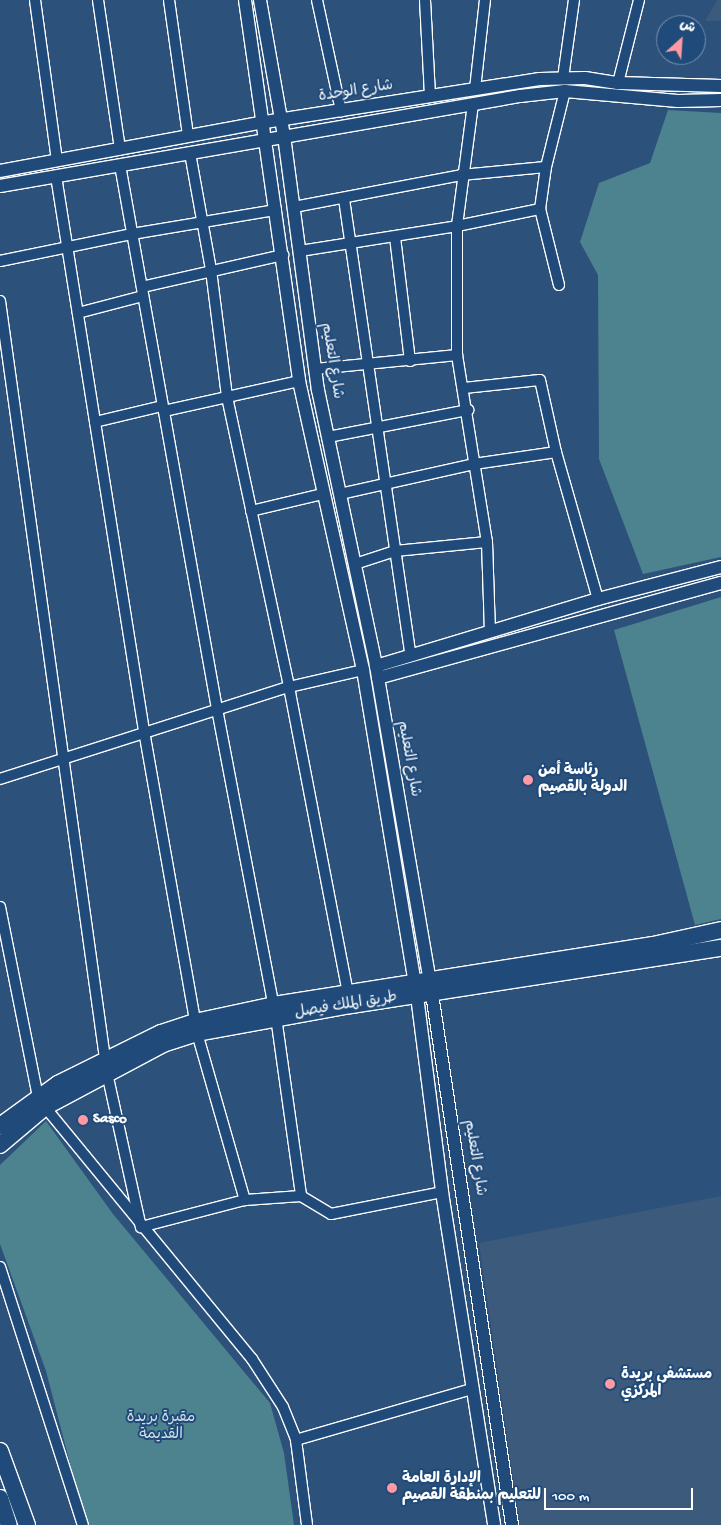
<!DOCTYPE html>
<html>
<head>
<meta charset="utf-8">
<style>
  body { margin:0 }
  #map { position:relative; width:721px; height:1525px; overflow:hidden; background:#2c517b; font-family:"Gochi Hand","Playpen Sans Arabic",sans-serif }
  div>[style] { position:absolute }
  .built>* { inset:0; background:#3c5a7c }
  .green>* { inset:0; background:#4d828f }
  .roads { filter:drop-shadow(1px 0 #fff) drop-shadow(-1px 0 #fff) drop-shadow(0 1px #fff) drop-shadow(0 -1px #fff) }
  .minor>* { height:10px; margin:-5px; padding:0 5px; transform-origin:5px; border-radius:5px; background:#1f4a7a }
  .tertiary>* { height:12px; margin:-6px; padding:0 6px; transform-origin:6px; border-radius:6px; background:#1f4a7a }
  .primary>* { height:16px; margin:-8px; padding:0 8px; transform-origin:8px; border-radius:8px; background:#1f4a7a }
  .trunk>* { height:16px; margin:-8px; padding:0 8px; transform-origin:8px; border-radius:8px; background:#1f4a7a }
  .dots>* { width:14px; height:14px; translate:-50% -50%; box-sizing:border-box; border:2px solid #1f4a7a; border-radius:50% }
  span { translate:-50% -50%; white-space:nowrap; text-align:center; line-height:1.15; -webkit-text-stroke:4px #1f4a7a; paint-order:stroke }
  .street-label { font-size:15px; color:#fff }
  .poi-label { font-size:15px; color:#fff; font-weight:700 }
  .left { translate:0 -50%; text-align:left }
  .park-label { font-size:15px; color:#d2e0e3 }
  .north { position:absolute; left:656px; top:15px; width:50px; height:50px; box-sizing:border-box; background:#1f4a7a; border:1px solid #7992af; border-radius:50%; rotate:26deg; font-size:14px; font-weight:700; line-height:20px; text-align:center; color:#fff }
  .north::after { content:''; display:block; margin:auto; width:18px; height:22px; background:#ff9aa2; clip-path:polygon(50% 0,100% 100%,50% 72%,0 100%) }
  .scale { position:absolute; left:544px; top:1488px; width:149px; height:22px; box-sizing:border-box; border:2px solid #fff; border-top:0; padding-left:6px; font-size:15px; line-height:18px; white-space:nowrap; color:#fff; -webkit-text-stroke:4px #1f4a7a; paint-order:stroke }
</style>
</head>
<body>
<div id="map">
  <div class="built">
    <i style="clip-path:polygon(717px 0,721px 0,721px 21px,705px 21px)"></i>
    <i style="clip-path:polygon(721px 1196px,721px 1525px,520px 1525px,479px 1243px)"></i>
  </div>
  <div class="green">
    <i style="clip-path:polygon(668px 110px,721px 113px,721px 557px,643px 574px,599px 459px,598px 275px,580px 242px,599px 183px,650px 163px)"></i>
    <i style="clip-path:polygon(721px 597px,721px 919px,695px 925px,614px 630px)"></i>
    <i style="clip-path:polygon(46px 1121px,113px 1214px,270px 1403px,284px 1453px,294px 1525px,86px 1525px,46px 1371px,0 1244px,0 1165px)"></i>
  </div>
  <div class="roads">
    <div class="minor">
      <i style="left:35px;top:0;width:162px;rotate:82.2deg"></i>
      <i style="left:98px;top:0;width:151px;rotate:81.6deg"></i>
      <i style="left:169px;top:0;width:137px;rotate:82deg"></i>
      <i style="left:317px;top:0;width:114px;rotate:77.8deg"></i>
      <i style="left:425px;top:0;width:96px;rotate:87deg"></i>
      <i style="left:563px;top:78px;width:79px;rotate:-82deg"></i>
      <i style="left:618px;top:83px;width:86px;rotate:-75.8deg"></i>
      <i style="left:475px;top:89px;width:90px;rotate:-83.6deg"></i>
      <i style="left:473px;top:104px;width:123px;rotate:97.5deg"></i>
      <i style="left:457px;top:226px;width:129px;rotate:90deg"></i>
      <i style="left:457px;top:355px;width:189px;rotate:80.9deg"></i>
      <i style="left:487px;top:542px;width:90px;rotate:88.1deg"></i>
      <i style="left:190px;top:153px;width:119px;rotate:79.8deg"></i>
      <i style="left:211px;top:270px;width:128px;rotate:82.8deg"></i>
      <i style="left:227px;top:397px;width:297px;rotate:77.9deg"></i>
      <i style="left:289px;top:687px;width:311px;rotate:79.1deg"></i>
      <i style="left:120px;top:165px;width:553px;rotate:79.89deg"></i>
      <i style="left:217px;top:709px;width:314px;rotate:79.2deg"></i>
      <i style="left:276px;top:1017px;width:181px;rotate:82deg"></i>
      <i style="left:56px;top:176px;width:562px;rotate:80.99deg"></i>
      <i style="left:144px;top:731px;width:307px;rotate:80deg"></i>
      <i style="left:197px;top:1033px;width:174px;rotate:74deg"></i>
      <i style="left:344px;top:199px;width:462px;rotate:81.7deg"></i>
      <i style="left:294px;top:207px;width:170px;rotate:-10.8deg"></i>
      <i style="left:461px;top:175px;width:85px;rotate:-5.4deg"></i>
      <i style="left:395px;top:237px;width:125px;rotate:83.1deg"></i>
      <i style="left:300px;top:251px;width:159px;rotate:-9deg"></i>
      <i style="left:457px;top:226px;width:85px;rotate:-11.6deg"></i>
      <i style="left:0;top:261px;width:135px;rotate:-11.6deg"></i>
      <i style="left:132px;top:234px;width:146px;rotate:-9.5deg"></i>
      <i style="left:559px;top:285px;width:78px;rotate:-104deg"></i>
      <i style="left:540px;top:209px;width:42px;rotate:-81.9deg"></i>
      <i style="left:546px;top:167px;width:78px;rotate:-76deg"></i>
      <i style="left:142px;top:287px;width:145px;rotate:-12.8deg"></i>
      <i style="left:0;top:301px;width:779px;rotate:82.11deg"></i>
      <i style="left:107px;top:1073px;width:158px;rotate:77.6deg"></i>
      <i style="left:141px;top:1227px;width:107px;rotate:-14.6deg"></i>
      <i style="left:245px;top:1200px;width:56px;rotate:-4.1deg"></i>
      <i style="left:301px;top:1196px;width:35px;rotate:31deg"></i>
      <i style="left:331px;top:1214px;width:113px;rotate:-11.2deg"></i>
      <i style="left:78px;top:313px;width:67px;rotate:-14.7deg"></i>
      <i style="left:315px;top:369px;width:143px;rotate:-5.6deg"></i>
      <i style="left:464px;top:388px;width:76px;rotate:-6deg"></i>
      <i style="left:540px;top:380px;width:74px;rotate:77.5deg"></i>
      <i style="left:556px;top:452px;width:153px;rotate:74.1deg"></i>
      <i style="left:164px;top:411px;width:138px;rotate:-12.5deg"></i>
      <i style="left:95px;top:422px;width:69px;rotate:-13.4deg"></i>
      <i style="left:328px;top:437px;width:143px;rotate:-10.9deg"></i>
      <i style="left:340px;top:494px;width:137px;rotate:-12.6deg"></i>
      <i style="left:474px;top:464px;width:83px;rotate:-8.3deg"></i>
      <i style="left:251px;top:511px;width:74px;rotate:-13.3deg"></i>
      <i style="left:355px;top:564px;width:42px;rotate:-18deg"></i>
      <i style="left:395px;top:551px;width:92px;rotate:-5.6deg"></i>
      <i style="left:0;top:779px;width:303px;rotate:-17.7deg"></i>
      <i style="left:289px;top:687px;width:76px;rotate:-12.9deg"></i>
      <i style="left:0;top:907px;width:194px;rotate:78.7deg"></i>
      <i style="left:45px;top:1107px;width:326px;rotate:50.6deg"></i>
      <i style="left:252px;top:1359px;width:57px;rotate:57.1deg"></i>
      <i style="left:283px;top:1407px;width:35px;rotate:68deg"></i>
      <i style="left:296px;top:1440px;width:86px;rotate:82.6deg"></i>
      <i style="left:0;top:1267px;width:271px;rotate:72.2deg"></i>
      <i style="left:296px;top:1440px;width:182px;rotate:-16.2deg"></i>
    </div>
    <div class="tertiary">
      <i style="left:245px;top:0;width:385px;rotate:81.9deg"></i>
      <i style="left:299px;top:381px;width:296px;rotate:77.5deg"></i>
      <i style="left:363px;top:670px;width:330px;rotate:80.6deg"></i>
      <i style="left:417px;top:996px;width:198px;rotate:82.7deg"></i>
      <i style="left:442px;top:1192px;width:337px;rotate:81.1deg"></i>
      <i style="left:260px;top:0;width:138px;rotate:80deg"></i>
      <i style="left:284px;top:136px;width:256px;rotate:82.4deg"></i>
      <i style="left:318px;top:390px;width:282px;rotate:78.1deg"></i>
      <i style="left:376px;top:666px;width:333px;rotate:80.3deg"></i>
      <i style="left:432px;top:994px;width:537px;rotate:81.43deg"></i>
      <i style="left:0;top:171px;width:269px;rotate:-10.5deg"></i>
      <i style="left:265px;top:122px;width:278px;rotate:-8.9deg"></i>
      <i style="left:540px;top:79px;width:45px;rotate:-1.3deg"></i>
      <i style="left:585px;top:78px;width:33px;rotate:9deg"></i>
      <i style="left:618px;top:83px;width:103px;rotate:1.7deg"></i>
      <i style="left:0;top:186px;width:528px;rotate:-9.82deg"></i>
      <i style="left:520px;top:96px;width:45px;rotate:-6.3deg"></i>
      <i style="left:565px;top:91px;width:113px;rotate:5.1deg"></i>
      <i style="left:678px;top:101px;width:43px;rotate:-1.3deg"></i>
      <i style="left:376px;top:666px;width:232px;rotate:-16.8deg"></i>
      <i style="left:598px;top:599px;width:127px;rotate:-14.6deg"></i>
      <i style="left:378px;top:678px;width:356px;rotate:-15.5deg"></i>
    </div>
    <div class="primary">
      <i style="left:0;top:1126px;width:72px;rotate:-35.9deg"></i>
      <i style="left:58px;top:1084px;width:115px;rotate:-26.3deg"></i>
      <i style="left:161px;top:1033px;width:36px;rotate:-18deg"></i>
      <i style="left:195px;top:1022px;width:81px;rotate:-12.1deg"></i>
      <i style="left:274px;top:1005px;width:384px;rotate:-9deg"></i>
      <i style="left:653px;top:945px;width:70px;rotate:-12.4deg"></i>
      <i style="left:0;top:1145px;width:59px;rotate:-40.2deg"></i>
      <i style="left:45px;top:1107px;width:134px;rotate:-28.1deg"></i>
      <i style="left:163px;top:1044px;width:36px;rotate:-18deg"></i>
      <i style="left:197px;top:1033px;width:157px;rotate:-10.3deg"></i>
      <i style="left:351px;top:1005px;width:374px;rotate:-8.8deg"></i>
    </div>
    <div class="trunk">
      <i style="left:0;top:1451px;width:79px;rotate:70deg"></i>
      <i style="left:0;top:1498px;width:28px;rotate:72deg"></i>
    </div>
  </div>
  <div class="dots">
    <i style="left:528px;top:780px;background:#ff9aa2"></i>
    <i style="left:83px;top:1120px;background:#ff9aa2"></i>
    <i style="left:610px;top:1384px;background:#ff9aa2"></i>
    <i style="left:392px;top:1488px;background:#ff9aa2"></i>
  </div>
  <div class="street-label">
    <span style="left:356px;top:92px;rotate:-9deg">شارع الوحدة</span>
    <span style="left:331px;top:361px;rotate:81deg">شارع التعليم</span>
    <span style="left:408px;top:759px;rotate:80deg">شارع التعليم</span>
    <span style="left:346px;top:1006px;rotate:-9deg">طريق الملك فيصل</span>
    <span style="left:474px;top:1158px;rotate:81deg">شارع التعليم</span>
  </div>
  <div class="poi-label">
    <span class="left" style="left:538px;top:780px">رئاسة أمن<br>الدولة بالقصيم</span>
    <span class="left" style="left:93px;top:1120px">Sasco</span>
    <span class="left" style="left:621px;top:1384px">مستشفى بريدة<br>المركزي</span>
    <span class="left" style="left:402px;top:1488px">الإدارة العامة<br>للتعليم بمنطقة القصيم</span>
  </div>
  <div class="park-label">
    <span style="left:161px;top:1427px">مقبرة بريدة<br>القديمة</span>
  </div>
  <div class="north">ش</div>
  <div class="scale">100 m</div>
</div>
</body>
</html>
